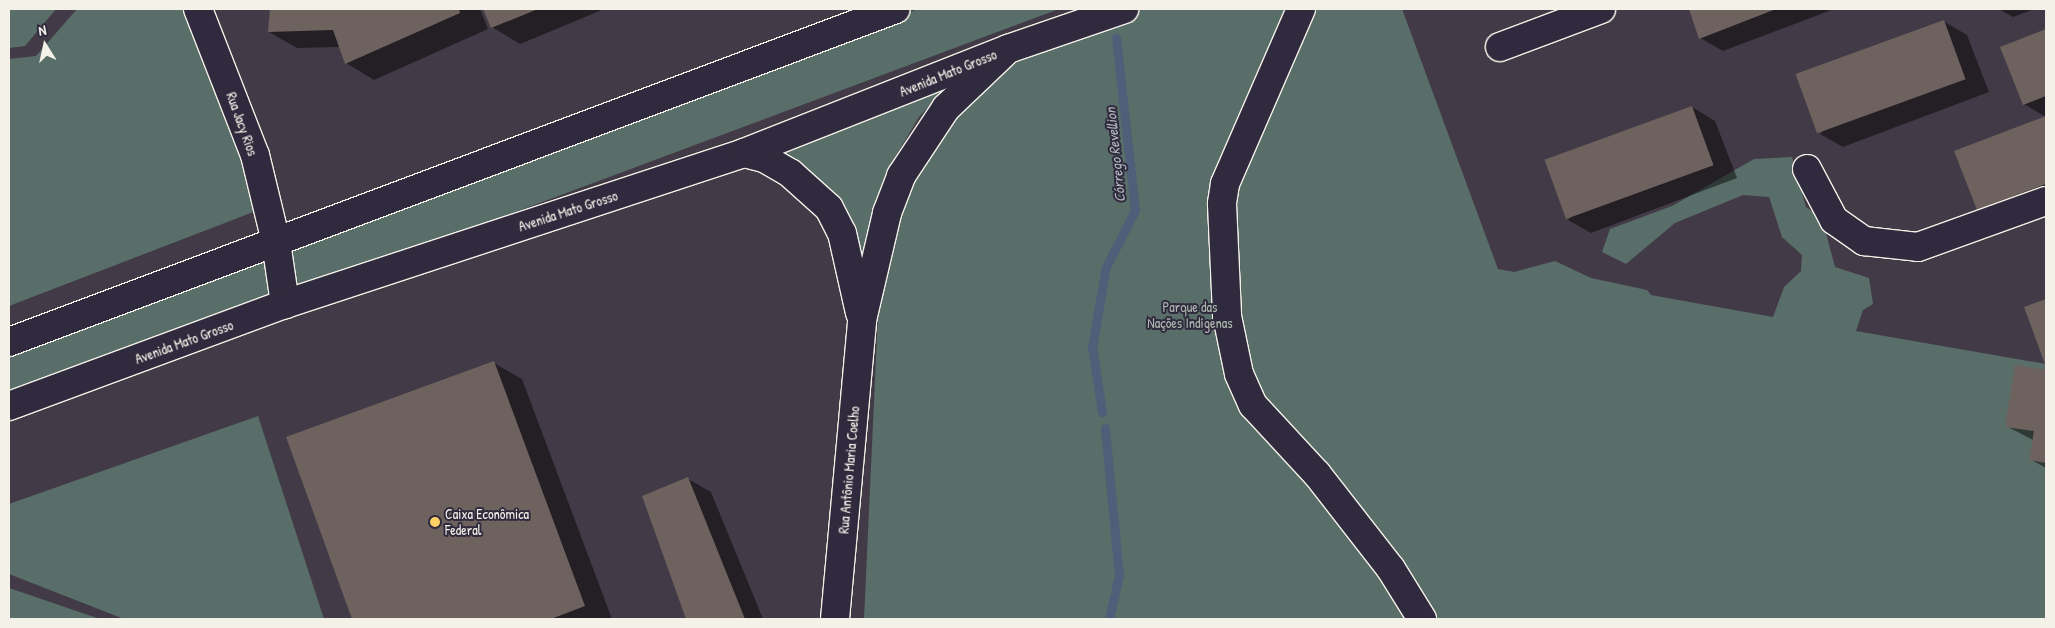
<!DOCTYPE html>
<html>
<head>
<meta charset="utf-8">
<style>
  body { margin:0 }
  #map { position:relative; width:2055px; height:628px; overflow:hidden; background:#423b47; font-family:"Patrick Hand",sans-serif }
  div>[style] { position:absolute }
  .green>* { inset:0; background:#596e68 }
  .shadow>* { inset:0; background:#0007 }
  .stream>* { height:9px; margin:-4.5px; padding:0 4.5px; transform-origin:4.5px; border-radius:4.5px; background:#505e79 }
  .building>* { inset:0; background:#6e625e; transform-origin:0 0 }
  .roads { filter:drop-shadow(1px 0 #f4f1e8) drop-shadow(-1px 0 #f4f1e8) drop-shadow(0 1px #f4f1e8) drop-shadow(0 -1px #f4f1e8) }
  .minor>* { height:28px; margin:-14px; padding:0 14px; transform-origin:14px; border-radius:14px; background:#2f2a3d }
  .major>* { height:28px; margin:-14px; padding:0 14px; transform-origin:14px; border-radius:14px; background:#2f2a3d }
  .dots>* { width:14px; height:14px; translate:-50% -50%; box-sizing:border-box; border:2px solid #2f2a3d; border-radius:50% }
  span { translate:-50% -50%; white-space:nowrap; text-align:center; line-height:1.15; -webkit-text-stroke:4px #2f2a3d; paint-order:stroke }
  .street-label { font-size:14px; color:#f4f1e8 }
  .park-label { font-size:14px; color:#aeb6ae }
  .poi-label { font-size:14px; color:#f4f1e8 }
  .left { translate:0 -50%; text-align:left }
  .water-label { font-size:15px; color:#b2b6bc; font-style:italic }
  .frame { position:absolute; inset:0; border:10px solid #f4f1e8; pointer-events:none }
  .north { position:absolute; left:20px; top:20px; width:50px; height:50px; -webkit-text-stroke:4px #2f2a3d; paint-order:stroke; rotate:350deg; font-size:14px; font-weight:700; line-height:20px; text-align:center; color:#f4f1e8 }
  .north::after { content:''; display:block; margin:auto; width:18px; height:22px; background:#f4f1e8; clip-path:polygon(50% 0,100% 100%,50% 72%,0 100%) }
</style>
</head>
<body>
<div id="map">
  <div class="green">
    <i style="clip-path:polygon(9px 9px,56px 9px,25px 46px,9px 48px)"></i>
    <i style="clip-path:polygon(77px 9px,185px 9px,264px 208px,9px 306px,9px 59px,36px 56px)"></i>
    <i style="clip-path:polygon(918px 9px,1059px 9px,280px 300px,9px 397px,9px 352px)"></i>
    <i style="clip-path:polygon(1132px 9px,1402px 9px,1498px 269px,1514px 272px,1555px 261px,1591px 278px,1647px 290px,1651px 295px,1773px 317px,1784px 287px,1801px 271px,1802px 255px,1782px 237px,1769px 197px,1743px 195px,1675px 223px,1626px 264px,1602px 252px,1610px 229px,1672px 206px,1754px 159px,1792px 157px,1806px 207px,1822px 218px,1835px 267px,1869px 278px,1873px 304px,1863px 310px,1856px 331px,2046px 364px,2046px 619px,864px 619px,878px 315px,899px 218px,919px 167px,955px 112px,986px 83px,1041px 47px)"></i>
    <i style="clip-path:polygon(948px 85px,919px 117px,888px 169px,872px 213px,860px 278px,848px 219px,828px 188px,780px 153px)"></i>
    <i style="clip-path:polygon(258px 416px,324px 619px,124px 619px,9px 574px,9px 504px)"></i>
    <i style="clip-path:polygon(9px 588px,100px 619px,9px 619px)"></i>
  </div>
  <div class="shadow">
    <i style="clip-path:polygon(271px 9px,480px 9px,488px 29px,374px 80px,346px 63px,340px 47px,297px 48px,269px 32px)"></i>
    <i style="clip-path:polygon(485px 9px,601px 9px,602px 10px,520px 44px,492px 27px)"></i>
    <i style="clip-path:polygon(1690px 9px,1834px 9px,1723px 51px,1700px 38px)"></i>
    <i style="clip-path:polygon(1999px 9px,2035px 9px,2013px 17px)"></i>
    <i style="clip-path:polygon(1943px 21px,1967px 35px,1989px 92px,1843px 147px,1820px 134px)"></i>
    <i style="clip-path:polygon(2046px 30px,2046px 117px,2024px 104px,2002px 47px)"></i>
    <i style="clip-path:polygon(1692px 107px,1715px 121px,1737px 178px,1591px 233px,1568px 220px)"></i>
    <i style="clip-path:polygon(2046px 118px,2046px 206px,2001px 223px,1978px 209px,1956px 152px)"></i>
    <i style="clip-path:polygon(2046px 300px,2046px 364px,2025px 308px)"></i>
    <i style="clip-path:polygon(494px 363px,522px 379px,612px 619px,353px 619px,288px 438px)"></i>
    <i style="clip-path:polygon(2016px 367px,2046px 372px,2046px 468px,2030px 459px,2033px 440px,2006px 426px)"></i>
    <i style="clip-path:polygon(688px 479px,711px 492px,763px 619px,687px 619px,643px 497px)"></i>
  </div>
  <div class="stream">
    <i style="left:1102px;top:412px;width:66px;rotate:-98.7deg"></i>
    <i style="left:1092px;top:347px;width:81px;rotate:-80.1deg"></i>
    <i style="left:1106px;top:267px;width:64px;rotate:-63deg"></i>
    <i style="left:1135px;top:210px;width:173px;rotate:-96.3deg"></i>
    <i style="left:1105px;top:428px;width:148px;rotate:84.6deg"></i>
    <i style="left:1119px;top:575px;width:45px;rotate:102.8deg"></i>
  </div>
  <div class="building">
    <i style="clip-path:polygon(270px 9px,459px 9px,460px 13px,345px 64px,333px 30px,268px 32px)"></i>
    <i style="clip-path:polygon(483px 9px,538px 9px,491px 28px)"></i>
    <i style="clip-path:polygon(1689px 9px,1776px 9px,1699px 39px)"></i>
    <i style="left:1944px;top:20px;width:63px;height:158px;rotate:70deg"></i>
    <i style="clip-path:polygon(2046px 29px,2046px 96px,2023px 105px,2000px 47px)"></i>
    <i style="left:1692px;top:106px;width:63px;height:157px;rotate:70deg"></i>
    <i style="clip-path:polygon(2046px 116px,2046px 184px,1977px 210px,1954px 151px)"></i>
    <i style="clip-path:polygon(2046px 299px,2046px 367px,2024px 307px)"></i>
    <i style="clip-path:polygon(494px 361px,585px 606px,551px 619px,352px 619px,286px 437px)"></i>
    <i style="clip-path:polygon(2015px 365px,2046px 370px,2046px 463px,2029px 460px,2034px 431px,2005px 427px)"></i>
    <i style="clip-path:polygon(688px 477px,745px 619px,686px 619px,642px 496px)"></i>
  </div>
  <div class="roads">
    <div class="minor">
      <i style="left:198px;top:9px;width:157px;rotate:68.7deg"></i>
      <i style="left:255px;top:155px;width:89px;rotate:76.4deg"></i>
      <i style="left:1301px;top:9px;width:191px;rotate:113.5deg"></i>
      <i style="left:1225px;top:184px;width:20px;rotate:99deg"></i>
      <i style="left:1222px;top:204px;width:112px;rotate:87.4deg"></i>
      <i style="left:1227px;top:316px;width:59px;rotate:78.3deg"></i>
      <i style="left:1239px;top:374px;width:34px;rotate:66deg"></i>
      <i style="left:1253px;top:405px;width:94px;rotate:47.2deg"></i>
      <i style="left:1317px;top:474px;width:120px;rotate:52.1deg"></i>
      <i style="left:1391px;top:569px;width:59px;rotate:58.2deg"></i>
      <i style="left:1500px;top:47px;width:108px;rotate:-20.6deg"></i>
      <i style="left:744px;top:153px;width:21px;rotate:14deg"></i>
      <i style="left:764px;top:158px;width:30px;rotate:30deg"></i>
      <i style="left:790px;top:173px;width:52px;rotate:41.9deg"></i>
      <i style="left:829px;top:208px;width:28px;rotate:63deg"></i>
      <i style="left:842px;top:233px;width:82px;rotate:77.3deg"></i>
      <i style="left:1807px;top:169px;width:58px;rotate:62.1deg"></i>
      <i style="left:1834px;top:220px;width:37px;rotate:35deg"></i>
      <i style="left:1864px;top:241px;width:54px;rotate:6.3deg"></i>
      <i style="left:1918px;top:247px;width:136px;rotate:-19.8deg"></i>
      <i style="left:835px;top:619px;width:300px;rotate:-84.8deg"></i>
      <i style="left:862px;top:320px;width:110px;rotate:-76.8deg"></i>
      <i style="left:887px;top:213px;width:40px;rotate:-69deg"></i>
      <i style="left:901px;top:176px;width:82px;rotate:-56.5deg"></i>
      <i style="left:946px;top:108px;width:84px;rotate:-43.6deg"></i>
    </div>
    <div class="major">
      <i style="left:276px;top:242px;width:63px;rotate:81.7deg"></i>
      <i style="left:9px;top:342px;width:947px;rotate:-20.58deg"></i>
      <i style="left:9px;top:406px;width:294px;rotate:-20.3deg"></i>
      <i style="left:285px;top:304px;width:483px;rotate:-18.2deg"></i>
      <i style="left:744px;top:153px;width:284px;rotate:-21.5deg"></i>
      <i style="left:1008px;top:49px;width:123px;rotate:-19deg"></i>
    </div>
  </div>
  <div class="dots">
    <i style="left:435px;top:522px;background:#ffd166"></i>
  </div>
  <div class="street-label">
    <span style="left:948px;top:73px;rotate:-22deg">Avenida Mato Grosso</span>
    <span style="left:242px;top:124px;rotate:70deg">Rua Jacy Rios</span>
    <span style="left:568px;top:211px;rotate:-18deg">Avenida Mato Grosso</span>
    <span style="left:184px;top:342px;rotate:-20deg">Avenida Mato Grosso</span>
    <span style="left:849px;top:470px;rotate:-85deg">Rua Antônio Maria Coelho</span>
  </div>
  <div class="park-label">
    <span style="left:1190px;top:315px">Parque das<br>Nações Indígenas</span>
  </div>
  <div class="poi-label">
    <span class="left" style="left:445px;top:522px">Caixa Econômica<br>Federal</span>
  </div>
  <div class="water-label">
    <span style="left:1115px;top:155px;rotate:-96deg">Córrego Revellion</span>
  </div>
  <div class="frame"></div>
  <div class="north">N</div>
</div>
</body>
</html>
